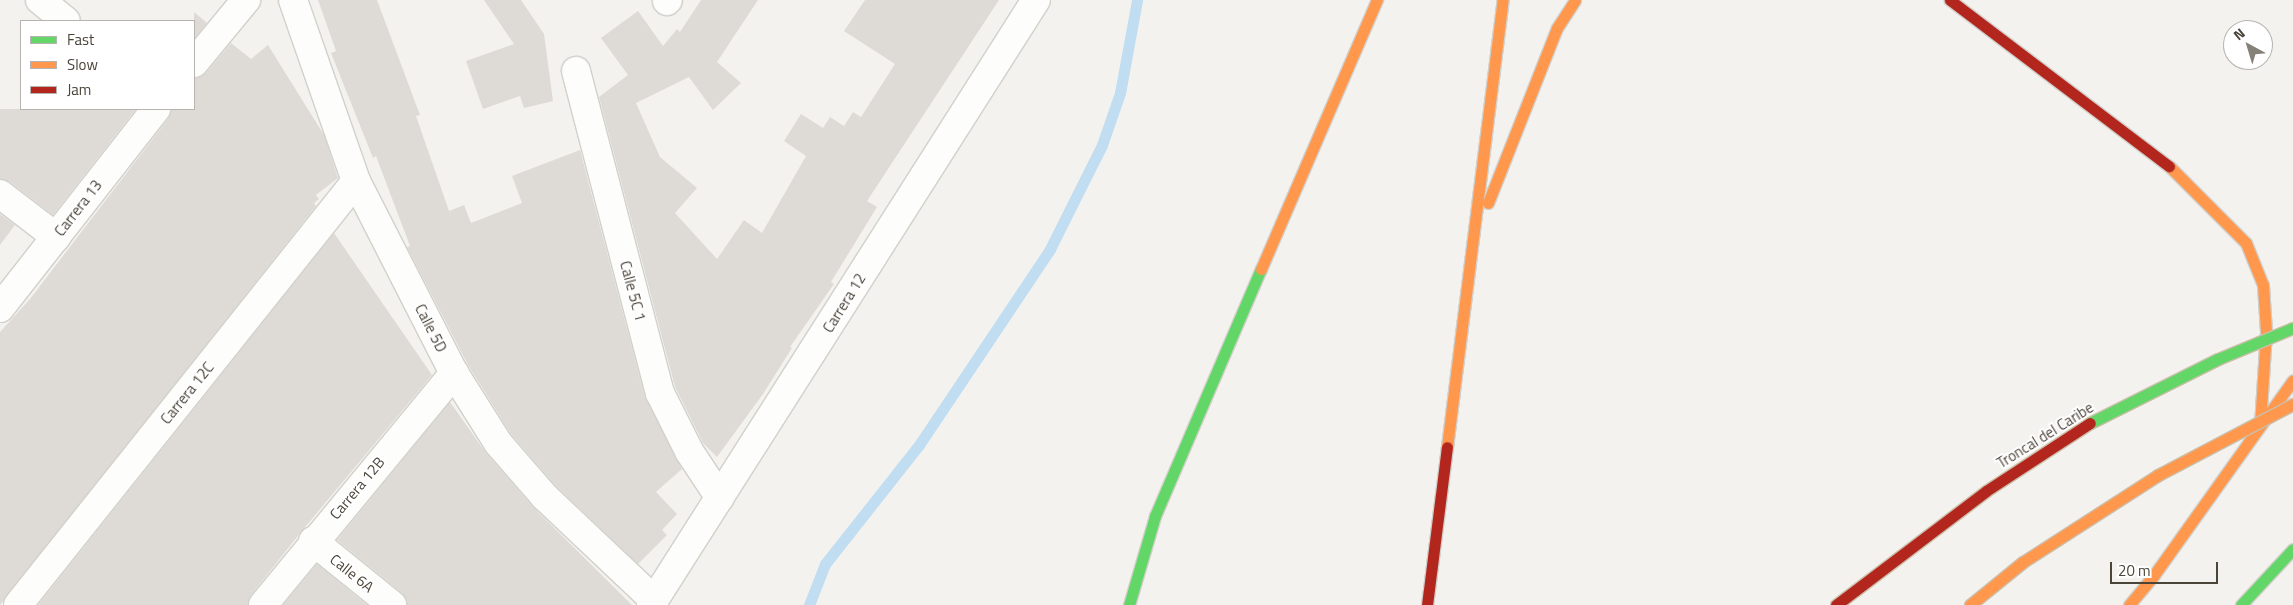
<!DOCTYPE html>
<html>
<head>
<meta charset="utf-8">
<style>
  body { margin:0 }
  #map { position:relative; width:2293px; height:605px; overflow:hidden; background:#f4f2ee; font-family:"Titillium Web",sans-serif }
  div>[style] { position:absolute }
  .stream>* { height:11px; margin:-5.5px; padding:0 5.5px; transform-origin:5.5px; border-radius:5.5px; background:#c0ddf1 }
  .building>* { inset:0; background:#dedbd6 }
  .roads { filter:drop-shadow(1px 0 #d2d0cb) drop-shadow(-1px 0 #d2d0cb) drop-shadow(0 1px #d2d0cb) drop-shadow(0 -1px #d2d0cb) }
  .street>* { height:28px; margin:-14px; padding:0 14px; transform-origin:14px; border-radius:14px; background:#fdfdfc }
  .fast>* { height:11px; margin:-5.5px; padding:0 5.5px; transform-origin:5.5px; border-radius:5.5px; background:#63d668 }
  .slow>* { height:11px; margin:-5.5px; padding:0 5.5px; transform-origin:5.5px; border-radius:5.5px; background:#ff974d }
  .jam>* { height:11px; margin:-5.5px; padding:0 5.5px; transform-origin:5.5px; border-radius:5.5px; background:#b3261e }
  .bridges { filter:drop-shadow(1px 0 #ccbfa9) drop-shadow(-1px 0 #ccbfa9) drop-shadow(0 1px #ccbfa9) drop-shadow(0 -1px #ccbfa9) }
  .fast-bridge>* { height:11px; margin:-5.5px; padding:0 5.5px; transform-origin:5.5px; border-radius:5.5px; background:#63d668 }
  .slow-bridge>* { height:11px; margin:-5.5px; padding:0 5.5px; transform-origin:5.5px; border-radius:5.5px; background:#ff974d }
  .jam-bridge>* { height:11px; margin:-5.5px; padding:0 5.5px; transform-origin:5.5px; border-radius:5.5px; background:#b3261e }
  span { translate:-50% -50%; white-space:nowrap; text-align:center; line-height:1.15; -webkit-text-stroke:4px #fff; paint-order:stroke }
  .street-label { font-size:15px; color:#4b4439 }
  .legend { position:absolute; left:20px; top:20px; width:175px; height:90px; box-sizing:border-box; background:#fff; border:1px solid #b7b4b0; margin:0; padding:6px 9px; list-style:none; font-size:15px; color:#4b4439 }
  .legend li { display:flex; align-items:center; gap:10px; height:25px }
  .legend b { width:25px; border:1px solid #b7b4b0 }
  .north { position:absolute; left:2223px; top:20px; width:50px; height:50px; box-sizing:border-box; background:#fff; border:1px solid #b7b4b0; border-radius:50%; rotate:321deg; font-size:14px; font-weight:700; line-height:20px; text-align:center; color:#4b4439 }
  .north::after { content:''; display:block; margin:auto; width:18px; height:22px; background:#868178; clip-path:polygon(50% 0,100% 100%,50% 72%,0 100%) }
  .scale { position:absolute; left:2110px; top:562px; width:108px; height:22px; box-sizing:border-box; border:2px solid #4b4439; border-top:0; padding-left:6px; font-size:15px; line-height:18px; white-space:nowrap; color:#4b4439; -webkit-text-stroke:4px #fff; paint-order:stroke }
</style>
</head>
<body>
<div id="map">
  <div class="stream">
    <i style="left:809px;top:605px;width:44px;rotate:-68.7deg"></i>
    <i style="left:825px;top:564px;width:152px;rotate:-51.7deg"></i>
    <i style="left:919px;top:445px;width:236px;rotate:-56.2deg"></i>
    <i style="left:1050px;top:249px;width:116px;rotate:-63.4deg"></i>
    <i style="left:1102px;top:145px;width:55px;rotate:-70.9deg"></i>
    <i style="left:1120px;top:93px;width:95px;rotate:-79.6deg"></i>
  </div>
  <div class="building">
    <i style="clip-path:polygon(318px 0,377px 0,420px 115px,416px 116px,449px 211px,464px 205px,471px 223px,522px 203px,512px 176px,580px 150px,645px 397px,682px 469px,656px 492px,677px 514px,662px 530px,667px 535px,638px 564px,556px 486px,511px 434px,468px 365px,407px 247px,410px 246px,376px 156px,373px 158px,331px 53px,336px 51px)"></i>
    <i style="clip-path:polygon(484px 0,521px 0,544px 34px,553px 101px,524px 108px,520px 96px,483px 109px,466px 61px,514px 44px)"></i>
    <i style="clip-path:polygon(701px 0,758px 0,717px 62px,741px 83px,713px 110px,689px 77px,636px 103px,660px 157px,697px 188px,675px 213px,717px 259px,744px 220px,762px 233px,806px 156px,784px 141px,801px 114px,823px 128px,830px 117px,844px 126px,853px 112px,861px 117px,895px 64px,844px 31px,865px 0,999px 0,867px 201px,877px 207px,831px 282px,834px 284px,790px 347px,792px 348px,763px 394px,717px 457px,703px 443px,675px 387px,599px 97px,628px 75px,601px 38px,638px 11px,663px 46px,677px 29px,680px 32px)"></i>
    <i style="clip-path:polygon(194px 12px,207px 23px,194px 39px)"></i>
    <i style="clip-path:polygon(231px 43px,251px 59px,268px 45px,324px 135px,338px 178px,316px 195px,319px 199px,314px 203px,316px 206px,0 605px,0 332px,30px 299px,168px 119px,171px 109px,194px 109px,194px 78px,206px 73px)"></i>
    <i style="clip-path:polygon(0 109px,136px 109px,53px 215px,10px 182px,0 179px)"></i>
    <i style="clip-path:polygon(0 214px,15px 225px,0 245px)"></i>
    <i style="clip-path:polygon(334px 233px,432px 375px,301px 532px,251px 595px,248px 605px,38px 605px)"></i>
    <i style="clip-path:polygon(450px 402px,486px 453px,533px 507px,632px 605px,407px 605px,402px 593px,337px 540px)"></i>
    <i style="clip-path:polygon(317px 564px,367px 605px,283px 605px)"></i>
  </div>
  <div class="roads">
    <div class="street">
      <i style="left:40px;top:0;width:33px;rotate:39deg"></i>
      <i style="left:293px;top:0;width:192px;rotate:70.8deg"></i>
      <i style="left:356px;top:181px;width:216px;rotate:63deg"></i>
      <i style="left:454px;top:373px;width:83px;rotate:57.8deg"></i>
      <i style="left:498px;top:443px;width:72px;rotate:49deg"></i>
      <i style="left:545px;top:497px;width:150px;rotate:43.4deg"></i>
      <i style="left:667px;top:1px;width:1px;rotate:-45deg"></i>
      <i style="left:194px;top:63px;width:82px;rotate:-50.5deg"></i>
      <i style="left:576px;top:71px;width:333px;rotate:75.4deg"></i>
      <i style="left:660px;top:393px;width:65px;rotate:63.4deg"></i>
      <i style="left:689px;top:451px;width:56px;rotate:56.6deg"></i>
      <i style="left:0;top:194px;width:71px;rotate:37.5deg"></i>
      <i style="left:0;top:308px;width:253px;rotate:-51.9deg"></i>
      <i style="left:313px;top:541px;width:102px;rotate:39deg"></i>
      <i style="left:18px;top:605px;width:542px;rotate:-51.44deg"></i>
      <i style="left:263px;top:605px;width:301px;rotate:-50.5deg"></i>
      <i style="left:651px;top:605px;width:717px;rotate:-57.53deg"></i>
    </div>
    <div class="fast">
      <i style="left:1129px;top:605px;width:93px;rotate:-73.7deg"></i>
      <i style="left:1155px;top:516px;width:269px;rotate:-66.8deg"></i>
      <i style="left:2241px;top:605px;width:76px;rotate:-47.1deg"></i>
    </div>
    <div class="slow">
      <i style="left:2169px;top:166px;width:109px;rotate:45deg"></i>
      <i style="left:2246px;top:243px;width:45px;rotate:68deg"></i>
      <i style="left:2263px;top:285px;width:47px;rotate:86.3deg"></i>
      <i style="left:2266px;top:332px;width:94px;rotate:93.7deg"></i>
      <i style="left:1488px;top:203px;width:188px;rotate:-68.5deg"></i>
      <i style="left:1557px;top:28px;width:33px;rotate:-57deg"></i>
      <i style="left:1261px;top:269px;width:293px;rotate:-66.7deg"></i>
      <i style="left:1447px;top:447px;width:450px;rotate:-82.9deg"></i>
      <i style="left:2129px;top:605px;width:39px;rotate:-50deg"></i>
      <i style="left:2154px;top:575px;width:239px;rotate:-54.5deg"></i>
    </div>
    <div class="jam">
      <i style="left:1950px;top:0;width:275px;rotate:37.2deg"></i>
      <i style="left:1427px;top:605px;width:159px;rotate:-82.8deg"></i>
    </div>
  </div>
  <div class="bridges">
    <div class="fast-bridge">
      <i style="left:2090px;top:423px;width:143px;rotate:-26.6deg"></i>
      <i style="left:2218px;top:359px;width:81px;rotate:-22.5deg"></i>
    </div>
    <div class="slow-bridge">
      <i style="left:1970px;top:605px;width:68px;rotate:-39.1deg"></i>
      <i style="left:2023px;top:562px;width:161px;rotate:-32.8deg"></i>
      <i style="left:2158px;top:475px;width:153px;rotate:-27.7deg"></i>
    </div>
    <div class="jam-bridge">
      <i style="left:1836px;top:605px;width:188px;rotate:-37.2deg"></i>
      <i style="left:1986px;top:491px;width:124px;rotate:-33.2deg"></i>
    </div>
  </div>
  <div class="street-label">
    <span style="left:78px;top:208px;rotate:-52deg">Carrera 13</span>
    <span style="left:633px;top:291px;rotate:75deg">Calle 5C 1</span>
    <span style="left:844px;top:303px;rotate:-58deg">Carrera 12</span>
    <span style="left:431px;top:328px;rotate:63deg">Calle 5D</span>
    <span style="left:187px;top:393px;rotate:-51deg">Carrera 12C</span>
    <span style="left:2045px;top:435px;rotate:-32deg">Troncal del Caribe</span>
    <span style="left:357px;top:488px;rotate:-50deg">Carrera 12B</span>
    <span style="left:352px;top:573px;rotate:39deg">Calle 6A</span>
  </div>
  <ul class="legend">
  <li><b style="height:6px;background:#63d668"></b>Fast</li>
  <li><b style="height:6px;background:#ff974d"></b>Slow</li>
  <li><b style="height:6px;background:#b3261e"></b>Jam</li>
  </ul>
  <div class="north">N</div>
  <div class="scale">20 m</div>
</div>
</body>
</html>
